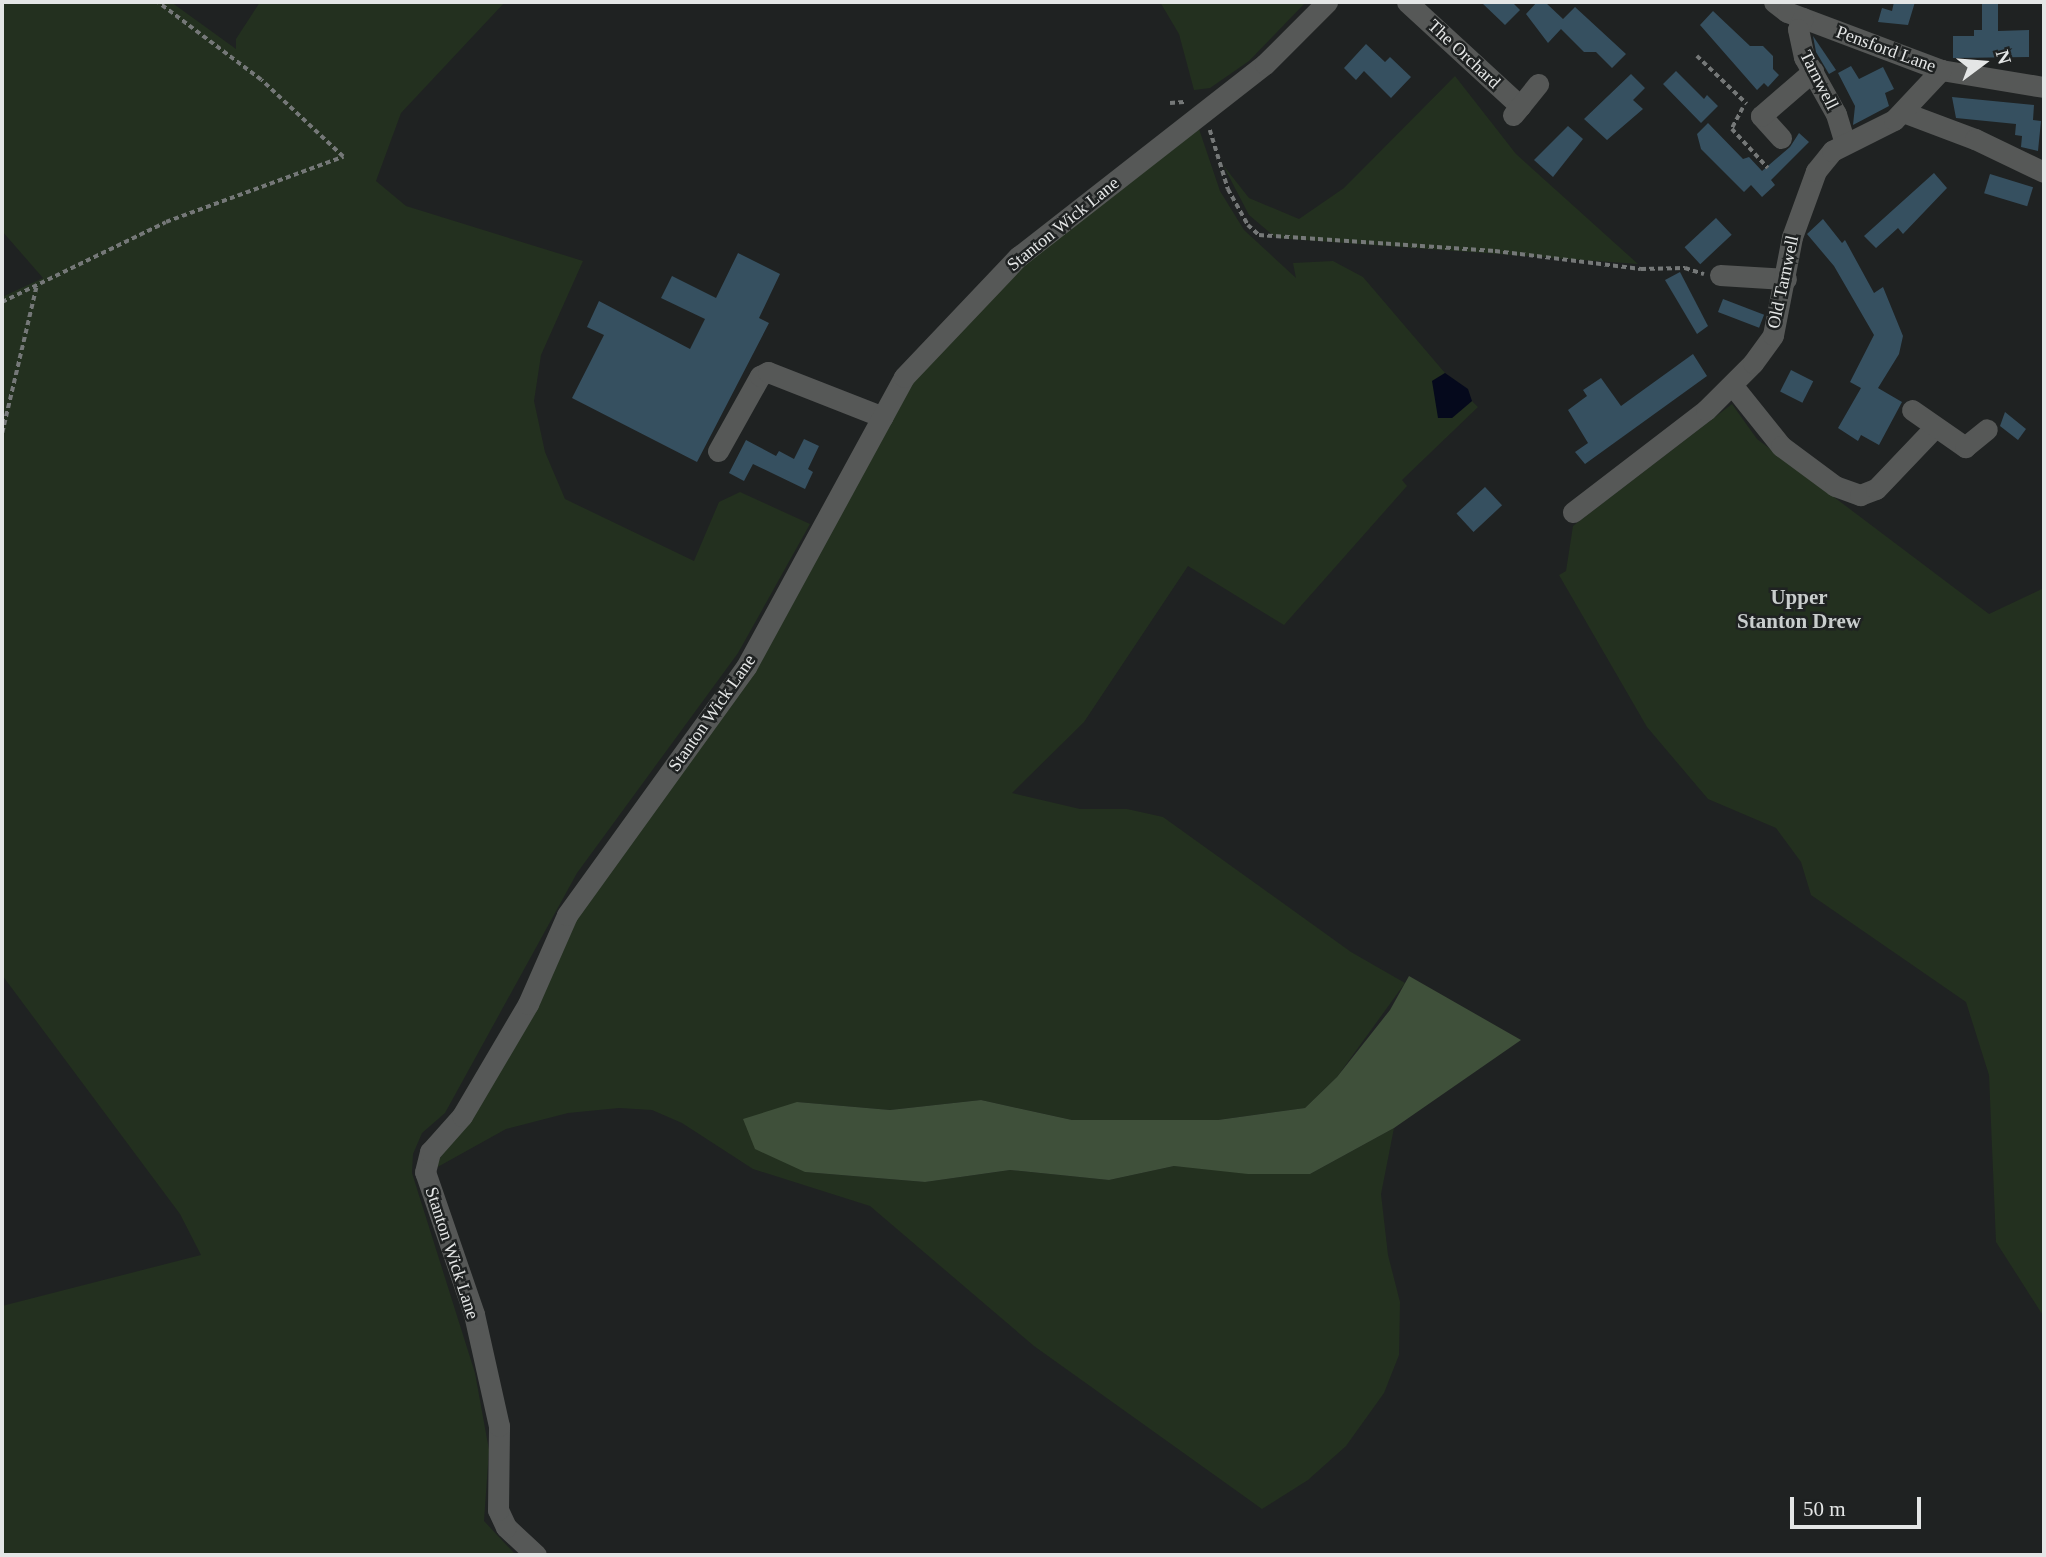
<!DOCTYPE html>
<html>
<head>
<meta charset="utf-8">
<style>
  body { margin:0 }
  #map { position:relative; width:2046px; height:1557px; overflow:hidden; background:#1f2222; font-family:Georgia,serif }
  div>[style] { position:absolute }
  .green>* { inset:0; background:#23301f }
  .forest>* { inset:0; background:#3f503a }
  .water>* { inset:0; background:#05091c }
  .building>* { inset:0; background:#365060; transform-origin:0 0 }
  .path>* { height:3.5px; margin-top:-1.75px; transform-origin:0; background:repeating-linear-gradient(90deg,#757878 0 5px,transparent 0 8.5px) }
  .minor>* { height:21px; margin:-10.5px; padding:0 10.5px; transform-origin:10.5px; border-radius:10.5px; background:#565857 }
  span { translate:-50% -50%; white-space:nowrap; text-align:center; line-height:1.15; -webkit-text-stroke:5px #1f2222; paint-order:stroke }
  .street-label { font-size:18px; color:#e4e6e6 }
  .quarter-label { font-size:21px; color:#c9cdcd; font-weight:700 }
  .frame { position:absolute; inset:0; border:4px solid #e4e6e6; pointer-events:none }
  .north { position:absolute; left:1948px; top:28px; width:70px; height:70px; -webkit-text-stroke:5px #1f2222; paint-order:stroke; rotate:74deg; font-size:19px; font-weight:700; line-height:28px; text-align:center; color:#e4e6e6 }
  .north::after { content:''; display:block; margin:auto; width:24px; height:32px; background:#e4e6e6; clip-path:polygon(50% 0,100% 100%,50% 72%,0 100%) }
  .scale { position:absolute; left:1790px; top:1497px; width:131px; height:32px; box-sizing:border-box; border:4px solid #e4e6e6; border-top:0; padding-left:9px; font-size:21px; line-height:24px; white-space:nowrap; color:#e4e6e6; -webkit-text-stroke:5px #1f2222; paint-order:stroke }
</style>
</head>
<body>
<div id="map">
  <div class="green">
    <i style="clip-path:polygon(2px 2px,171px 2px,236px 49px,236px 39px,260px 2px,505px 2px,401px 113px,376px 181px,406px 206px,583px 261px,541px 355px,534px 401px,545px 452px,565px 499px,694px 561px,719px 502px,740px 492px,810px 524px,738px 653px,577px 873px,445px 1113px,422px 1133px,413px 1154px,412px 1173px,475px 1373px,489px 1450px,484px 1521px,516px 1555px,2px 1555px,2px 1306px,201px 1255px,180px 1214px,2px 975px,2px 297px,43px 278px,2px 231px)"></i>
    <i style="clip-path:polygon(1160px 2px,1306px 2px,1249px 61px,1210px 88px,1194px 90px,1179px 34px)"></i>
    <i style="clip-path:polygon(1455px 76px,1516px 154px,1638px 264px,1276px 238px,1249px 215px,1223px 165px,1249px 198px,1299px 219px,1344px 188px)"></i>
    <i style="clip-path:polygon(1198px 126px,1220px 191px,1244px 230px,1296px 278px,1293px 263px,1333px 261px,1363px 277px,1445px 373px,1432px 381px,1452px 418px,1472px 401px,1478px 407px,1402px 480px,1407px 486px,1284px 625px,1188px 566px,1084px 722px,1012px 793px,1080px 809px,1127px 809px,1163px 817px,1351px 952px,1405px 983px,1337px 1077px,1305px 1108px,1218px 1120px,1072px 1120px,981px 1100px,890px 1110px,797px 1102px,805px 1172px,925px 1182px,1010px 1170px,1109px 1180px,1174px 1166px,1310px 1174px,1394px 1128px,1381px 1194px,1388px 1255px,1400px 1302px,1399px 1355px,1384px 1393px,1346px 1446px,1308px 1480px,1262px 1509px,1034px 1346px,870px 1206px,753px 1169px,682px 1123px,652px 1110px,619px 1108px,568px 1113px,506px 1129px,434px 1169px,578px 910px,665px 792px,914px 378px,1022px 264px)"></i>
    <i style="clip-path:polygon(1732px 404px,1757px 439px,1989px 614px,2044px 588px,2044px 1317px,1996px 1242px,1989px 1075px,1966px 1002px,1811px 895px,1801px 862px,1776px 828px,1708px 799px,1647px 727px,1559px 575px,1566px 571px,1573px 526px)"></i>
  </div>
  <div class="forest">
    <i style="clip-path:polygon(1409px 976px,1521px 1040px,1394px 1128px,1310px 1174px,1248px 1174px,1174px 1166px,1109px 1180px,1010px 1170px,925px 1182px,805px 1172px,755px 1149px,743px 1119px,797px 1102px,890px 1110px,981px 1100px,1072px 1120px,1218px 1120px,1305px 1108px,1337px 1077px,1390px 1010px)"></i>
  </div>
  <div class="water">
    <i style="clip-path:polygon(1445px 373px,1468px 389px,1472px 401px,1452px 418px,1438px 418px,1432px 381px)"></i>
  </div>
  <div class="building">
    <i style="clip-path:polygon(1481px 2px,1512px 2px,1520px 10px,1505px 25px)"></i>
    <i style="clip-path:polygon(1537px 2px,1545px 2px,1563px 19px,1575px 7px,1626px 54px,1612px 68px,1596px 52px,1584px 52px,1561px 29px,1548px 43px,1526px 14px)"></i>
    <i style="clip-path:polygon(1894px 2px,1915px 2px,1908px 25px,1878px 22px,1882px 8px,1892px 11px)"></i>
    <i style="clip-path:polygon(1982px 2px,1998px 2px,1998px 31px,2029px 30px,2029px 57px,1953px 58px,1953px 36px,1974px 36px,1974px 30px,1982px 30px)"></i>
    <i style="clip-path:polygon(1713px 11px,1750px 46px,1763px 46px,1773px 56px,1773px 69px,1779px 75px,1768px 87px,1764px 83px,1757px 90px,1700px 25px)"></i>
    <i style="clip-path:polygon(1813px 36px,1836px 70px,1829px 74px,1816px 52px)"></i>
    <i style="clip-path:polygon(1366px 44px,1385px 62px,1390px 57px,1411px 77px,1391px 98px,1364px 71px,1356px 80px,1344px 68px)"></i>
    <i style="clip-path:polygon(1851px 66px,1859px 79px,1883px 67px,1894px 89px,1885px 93px,1889px 106px,1853px 125px,1855px 106px,1838px 73px)"></i>
    <i style="clip-path:polygon(1676px 71px,1704px 99px,1707px 95px,1718px 106px,1701px 123px,1663px 84px)"></i>
    <i style="clip-path:polygon(1631px 74px,1645px 88px,1633px 100px,1643px 109px,1607px 140px,1584px 119px)"></i>
    <i style="clip-path:polygon(1952px 97px,2034px 105px,2033px 120px,2041px 121px,2038px 151px,2021px 147px,2022px 136px,2015px 135px,2016px 124px,1956px 118px)"></i>
    <i style="clip-path:polygon(1708px 123px,1743px 159px,1749px 157px,1762px 171px,1790px 147px,1799px 133px,1809px 142px,1771px 180px,1775px 185px,1762px 197px,1751px 185px,1744px 192px,1701px 149px,1697px 134px)"></i>
    <i style="clip-path:polygon(1568px 126px,1583px 139px,1553px 177px,1534px 160px)"></i>
    <i style="clip-path:polygon(1934px 173px,1947px 188px,1903px 234px,1898px 228px,1876px 248px,1864px 236px)"></i>
    <i style="left:1990px;top:174px;width:45px;height:20px;rotate:17deg"></i>
    <i style="left:1716px;top:218px;width:23px;height:43px;rotate:47deg"></i>
    <i style="clip-path:polygon(1823px 219px,1842px 243px,1845px 240px,1874px 293px,1883px 287px,1903px 336px,1899px 354px,1878px 388px,1902px 402px,1879px 445px,1861px 435px,1858px 441px,1838px 428px,1861px 388px,1850px 382px,1874px 335px,1834px 266px,1807px 234px)"></i>
    <i style="clip-path:polygon(738px 253px,780px 274px,759px 318px,769px 323px,697px 462px,572px 398px,604px 335px,587px 327px,599px 301px,690px 349px,705px 319px,661px 298px,672px 276px,716px 298px)"></i>
    <i style="clip-path:polygon(1680px 272px,1708px 326px,1697px 334px,1665px 280px)"></i>
    <i style="left:1723px;top:299px;width:44px;height:14px;rotate:21deg"></i>
    <i style="clip-path:polygon(1693px 354px,1707px 376px,1585px 464px,1575px 452px,1588px 443px,1568px 410px,1587px 396px,1583px 390px,1601px 378px,1621px 406px)"></i>
    <i style="left:1791px;top:370px;width:25px;height:24px;rotate:27deg"></i>
    <i style="clip-path:polygon(2005px 412px,2026px 429px,2018px 440px,2000px 426px)"></i>
    <i style="clip-path:polygon(804px 439px,819px 446px,808px 469px,813px 472px,805px 489px,753px 464px,744px 481px,729px 473px,746px 440px,776px 456px,779px 451px,794px 459px)"></i>
    <i style="left:1485px;top:487px;width:25px;height:39px;rotate:47deg"></i>
  </div>
  <div class="path">
    <i style="left:1697px;top:56px;width:69px;rotate:43.8deg"></i>
    <i style="left:1170px;top:103px;width:14px;rotate:-4deg"></i>
    <i style="left:1743px;top:108px;width:24px;rotate:118deg"></i>
    <i style="left:1732px;top:129px;width:53px;rotate:47.3deg"></i>
    <i style="left:1210px;top:130px;width:62px;rotate:73deg"></i>
    <i style="left:1228px;top:189px;width:41px;rotate:60.9deg"></i>
    <i style="left:1248px;top:225px;width:15px;rotate:42deg"></i>
    <i style="left:1259px;top:235px;width:237px;rotate:3.9deg"></i>
    <i style="left:1495px;top:251px;width:147px;rotate:7deg"></i>
    <i style="left:1641px;top:269px;width:44px;rotate:-1.3deg"></i>
    <i style="left:1685px;top:268px;width:20px;rotate:18deg"></i>
    <i style="left:2px;top:302px;width:182px;rotate:-26deg"></i>
    <i style="left:166px;top:222px;width:189px;rotate:-20.2deg"></i>
    <i style="left:343px;top:157px;width:112px;rotate:-136.8deg"></i>
    <i style="left:261px;top:80px;width:130px;rotate:-143.1deg"></i>
    <i style="left:2px;top:433px;width:149px;rotate:-76.8deg"></i>
  </div>
  <div class="minor">
    <i style="left:1407px;top:2px;width:154px;rotate:42.6deg"></i>
    <i style="left:1774px;top:2px;width:16px;rotate:38deg"></i>
    <i style="left:1787px;top:12px;width:165px;rotate:20.6deg"></i>
    <i style="left:1941px;top:70px;width:104px;rotate:9.4deg"></i>
    <i style="left:1803px;top:18px;width:12px;rotate:114deg"></i>
    <i style="left:1798px;top:29px;width:29px;rotate:78deg"></i>
    <i style="left:1804px;top:57px;width:65px;rotate:60.7deg"></i>
    <i style="left:1836px;top:114px;width:30px;rotate:73deg"></i>
    <i style="left:1903px;top:112px;width:77px;rotate:20.6deg"></i>
    <i style="left:1975px;top:139px;width:76px;rotate:25.6deg"></i>
    <i style="left:1513px;top:115px;width:40px;rotate:-51deg"></i>
    <i style="left:1781px;top:138px;width:30px;rotate:-132deg"></i>
    <i style="left:1761px;top:116px;width:69px;rotate:-40.9deg"></i>
    <i style="left:1720px;top:275px;width:66px;rotate:3.5deg"></i>
    <i style="left:1733px;top:386px;width:77px;rotate:51.3deg"></i>
    <i style="left:1781px;top:446px;width:67px;rotate:36.5deg"></i>
    <i style="left:1835px;top:486px;width:27px;rotate:20deg"></i>
    <i style="left:1860px;top:495px;width:17px;rotate:-21deg"></i>
    <i style="left:1876px;top:489px;width:84px;rotate:-46.4deg"></i>
    <i style="left:1912px;top:410px;width:65px;rotate:34.9deg"></i>
    <i style="left:1965px;top:447px;width:28px;rotate:-39deg"></i>
    <i style="left:718px;top:451px;width:86px;rotate:-60.8deg"></i>
    <i style="left:760px;top:376px;width:9px;rotate:-27deg"></i>
    <i style="left:768px;top:372px;width:123px;rotate:21.4deg"></i>
    <i style="left:1573px;top:512px;width:168px;rotate:-37.5deg"></i>
    <i style="left:1706px;top:410px;width:66px;rotate:-45deg"></i>
    <i style="left:1753px;top:363px;width:34px;rotate:-54deg"></i>
    <i style="left:1773px;top:335px;width:100px;rotate:-79deg"></i>
    <i style="left:1792px;top:237px;width:70px;rotate:-70deg"></i>
    <i style="left:1816px;top:171px;width:26px;rotate:-51deg"></i>
    <i style="left:1832px;top:151px;width:69px;rotate:-26.6deg"></i>
    <i style="left:1894px;top:120px;width:69px;rotate:-46.8deg"></i>
    <i style="left:536px;top:1555px;width:41px;rotate:-137deg"></i>
    <i style="left:506px;top:1527px;width:19px;rotate:-115deg"></i>
    <i style="left:498px;top:1510px;width:84px;rotate:-89.3deg"></i>
    <i style="left:499px;top:1426px;width:115px;rotate:-102.6deg"></i>
    <i style="left:474px;top:1314px;width:150px;rotate:-109deg"></i>
    <i style="left:425px;top:1172px;width:21px;rotate:-76deg"></i>
    <i style="left:430px;top:1152px;width:48px;rotate:-48.4deg"></i>
    <i style="left:462px;top:1116px;width:130px;rotate:-59.5deg"></i>
    <i style="left:528px;top:1004px;width:97px;rotate:-66.3deg"></i>
    <i style="left:567px;top:915px;width:306px;rotate:-54.2deg"></i>
    <i style="left:746px;top:667px;width:330px;rotate:-61.4deg"></i>
    <i style="left:904px;top:377px;width:166px;rotate:-46.5deg"></i>
    <i style="left:1018px;top:257px;width:313px;rotate:-38deg"></i>
    <i style="left:1265px;top:64px;width:88px;rotate:-45deg"></i>
  </div>
  <div class="street-label">
    <span style="left:1886px;top:49px;rotate:20deg">Pensford Lane</span>
    <span style="left:1464px;top:54px;rotate:43deg">The Orchard</span>
    <span style="left:1819px;top:80px;rotate:63deg">Tarnwell</span>
    <span style="left:1063px;top:224px;rotate:-39deg">Stanton Wick Lane</span>
    <span style="left:1783px;top:282px;rotate:-78deg">Old Tarnwell</span>
    <span style="left:712px;top:713px;rotate:-55deg">Stanton Wick Lane</span>
    <span style="left:452px;top:1253px;rotate:72deg">Stanton Wick Lane</span>
  </div>
  <div class="quarter-label">
    <span style="left:1799px;top:609px">Upper<br>Stanton Drew</span>
  </div>
  <div class="frame"></div>
  <div class="north">N</div>
  <div class="scale">50 m</div>
</div>
</body>
</html>
